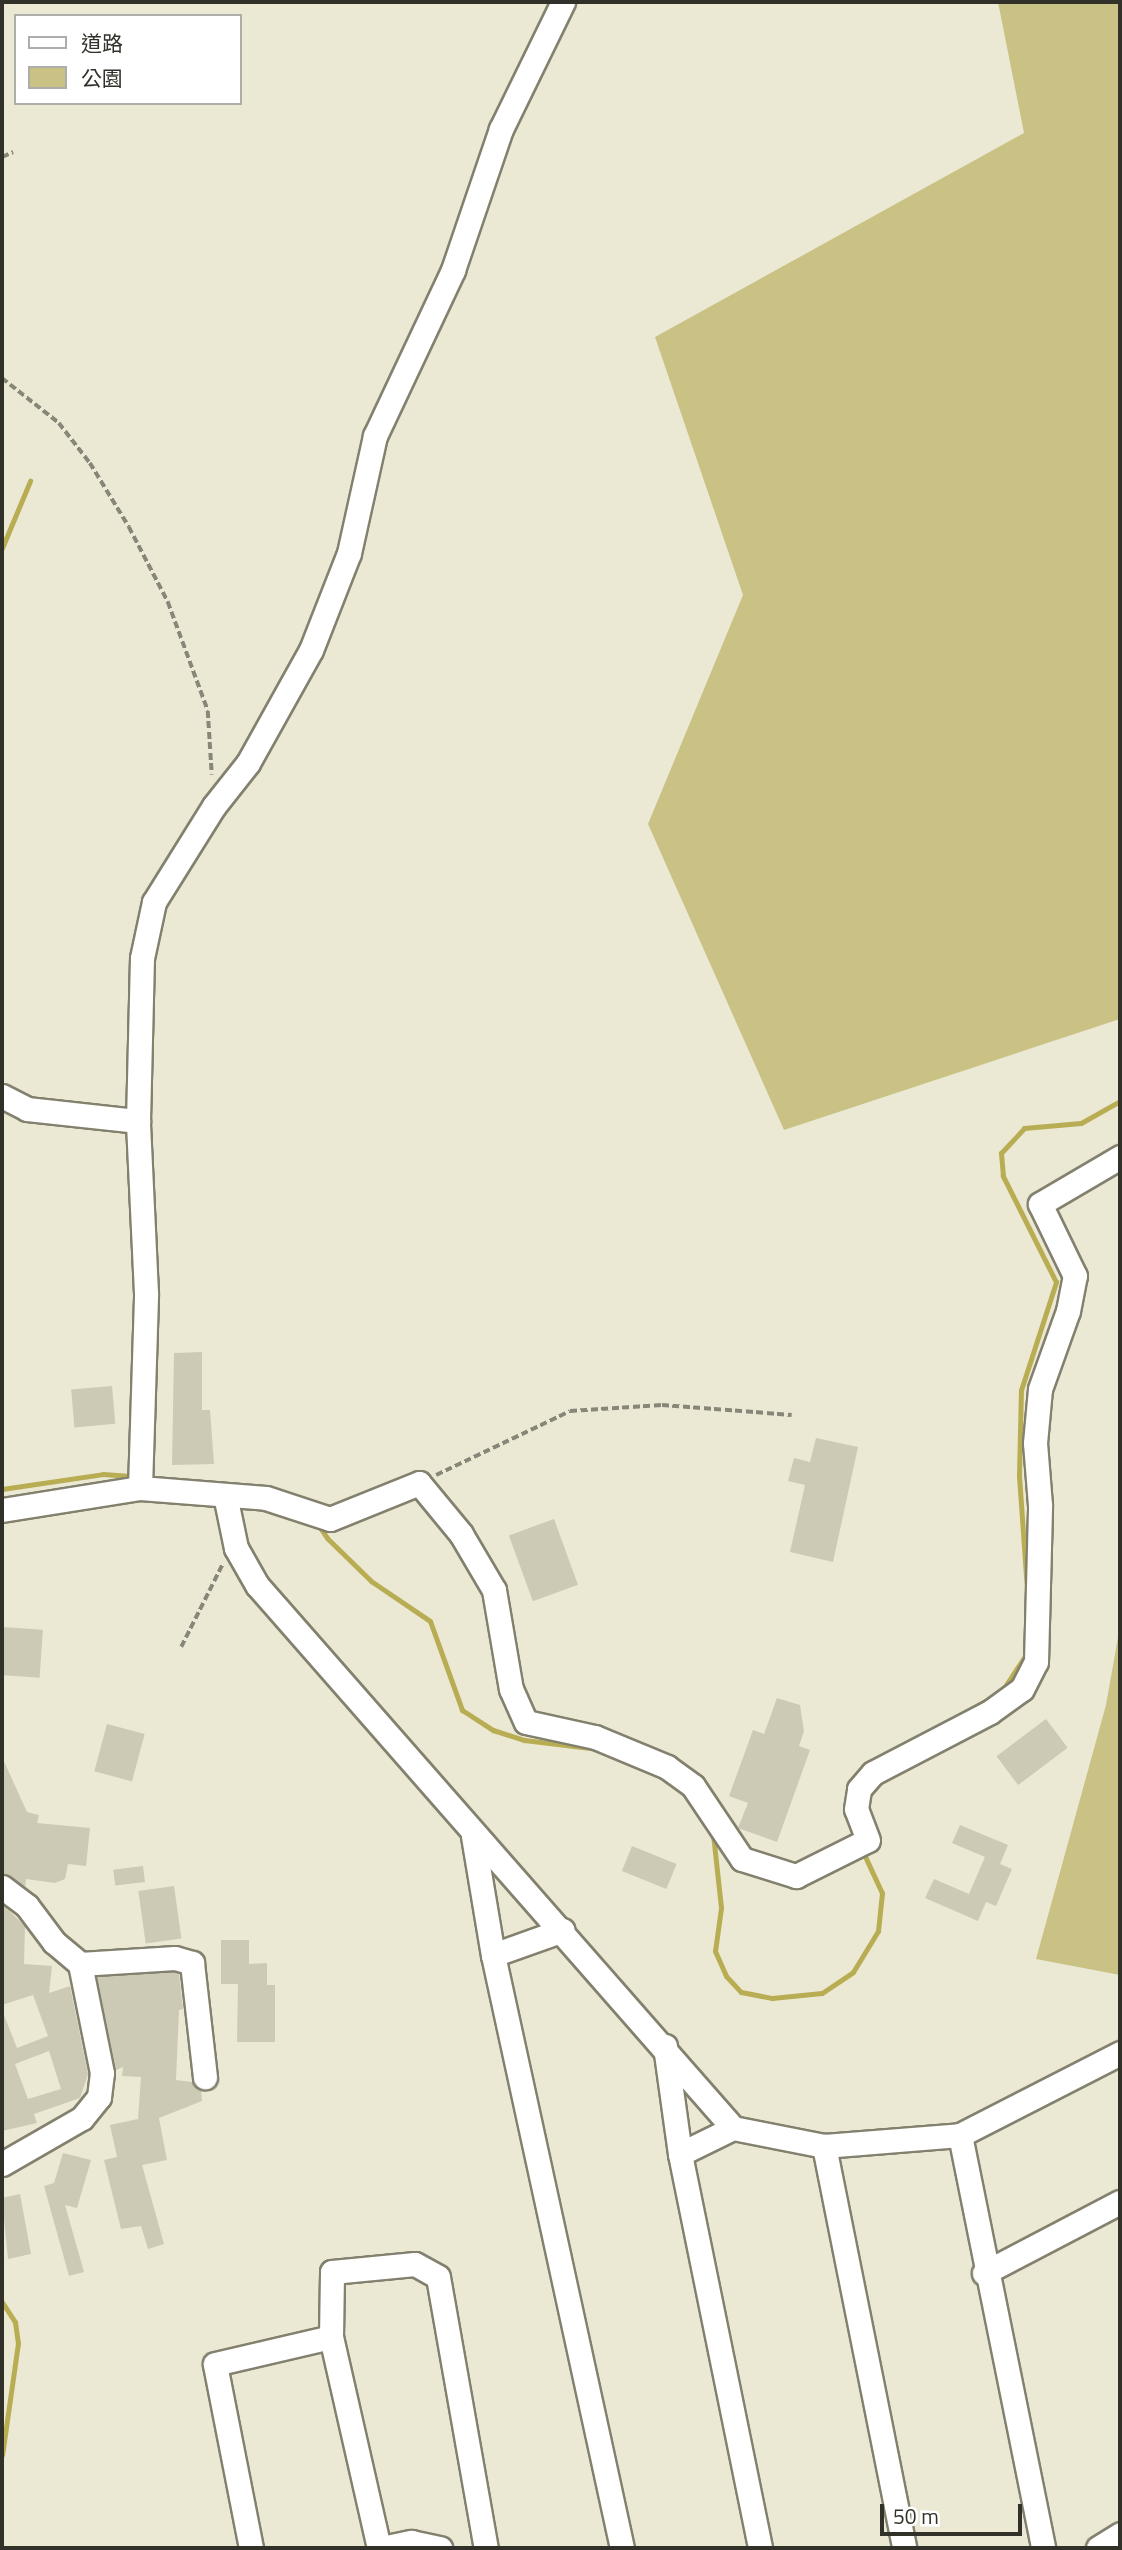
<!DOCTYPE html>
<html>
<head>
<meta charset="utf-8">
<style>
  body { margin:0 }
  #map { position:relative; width:1122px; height:2550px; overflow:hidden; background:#ebe9d4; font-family:"Titillium Web","Noto Sans TC",sans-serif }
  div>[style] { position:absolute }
  .green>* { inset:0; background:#cac285 }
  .stream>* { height:5px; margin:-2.5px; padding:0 2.5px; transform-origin:2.5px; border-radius:2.5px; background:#b9ad53 }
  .building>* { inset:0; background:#ccc9b5; transform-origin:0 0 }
  .path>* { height:3.5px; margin-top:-1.75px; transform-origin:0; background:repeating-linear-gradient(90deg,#888678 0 7px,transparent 0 10.5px) }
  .roads { filter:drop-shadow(2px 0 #83816e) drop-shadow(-2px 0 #83816e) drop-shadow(0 2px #83816e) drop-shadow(0 -2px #83816e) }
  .minor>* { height:23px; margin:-11.5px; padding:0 11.5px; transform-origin:11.5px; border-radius:11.5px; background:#fff }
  span { translate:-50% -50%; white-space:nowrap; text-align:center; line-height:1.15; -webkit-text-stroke:5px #fff; paint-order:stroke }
  .frame { position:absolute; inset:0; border:4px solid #323129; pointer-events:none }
  .legend { position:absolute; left:14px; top:14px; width:228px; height:91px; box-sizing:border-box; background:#fff; border:2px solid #adada9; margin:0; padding:9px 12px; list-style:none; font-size:21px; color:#323129 }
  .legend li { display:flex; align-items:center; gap:14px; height:35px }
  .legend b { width:35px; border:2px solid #adada9 }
  .scale { position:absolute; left:880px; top:2504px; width:142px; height:32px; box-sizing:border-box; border:4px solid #323129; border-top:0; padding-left:9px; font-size:21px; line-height:24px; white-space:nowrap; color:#323129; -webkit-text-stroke:5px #fff; paint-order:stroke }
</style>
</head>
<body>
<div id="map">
  <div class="green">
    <i style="clip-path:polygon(998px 2px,1120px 2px,1120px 1019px,784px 1130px,648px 824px,743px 595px,655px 337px,1024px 133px)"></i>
    <i style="clip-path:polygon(1120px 1626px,1120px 1975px,1036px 1959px,1106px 1705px)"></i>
  </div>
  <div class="stream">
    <i style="left:2px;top:548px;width:73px;rotate:-67.3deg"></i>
    <i style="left:2px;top:1489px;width:102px;rotate:-8.4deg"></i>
    <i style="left:103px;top:1474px;width:31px;rotate:4deg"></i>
    <i style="left:317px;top:1523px;width:18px;rotate:56deg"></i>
    <i style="left:327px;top:1538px;width:62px;rotate:44.3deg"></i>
    <i style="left:371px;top:1581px;width:71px;rotate:34.1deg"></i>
    <i style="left:430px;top:1621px;width:95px;rotate:70.2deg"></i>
    <i style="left:462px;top:1710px;width:37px;rotate:33deg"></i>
    <i style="left:493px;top:1730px;width:33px;rotate:18deg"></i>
    <i style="left:524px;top:1740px;width:75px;rotate:6.9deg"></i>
    <i style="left:1027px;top:1590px;width:114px;rotate:-94deg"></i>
    <i style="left:1019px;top:1476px;width:86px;rotate:-88.7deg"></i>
    <i style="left:1021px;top:1390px;width:114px;rotate:-72deg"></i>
    <i style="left:1056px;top:1282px;width:119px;rotate:-116.6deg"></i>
    <i style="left:1003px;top:1176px;width:23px;rotate:-95deg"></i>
    <i style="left:1001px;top:1153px;width:34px;rotate:-47deg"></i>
    <i style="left:1024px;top:1128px;width:57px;rotate:-5deg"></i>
    <i style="left:1081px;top:1123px;width:45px;rotate:-29.4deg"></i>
    <i style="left:1002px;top:1691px;width:45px;rotate:-56.7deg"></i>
    <i style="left:947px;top:1722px;width:50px;rotate:-28.6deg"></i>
    <i style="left:713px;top:1834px;width:74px;rotate:83.8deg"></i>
    <i style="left:721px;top:1908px;width:43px;rotate:97.9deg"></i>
    <i style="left:715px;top:1951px;width:27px;rotate:66deg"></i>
    <i style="left:726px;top:1976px;width:22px;rotate:47deg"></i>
    <i style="left:741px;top:1992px;width:32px;rotate:11deg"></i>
    <i style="left:772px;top:1998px;width:50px;rotate:-5.7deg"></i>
    <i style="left:822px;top:1993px;width:37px;rotate:-34deg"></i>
    <i style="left:853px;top:1972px;width:48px;rotate:-58.6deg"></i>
    <i style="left:878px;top:1931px;width:38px;rotate:-84deg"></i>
    <i style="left:882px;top:1893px;width:47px;rotate:-114.9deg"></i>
    <i style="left:2px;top:2302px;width:24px;rotate:57deg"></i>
    <i style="left:15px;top:2322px;width:21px;rotate:82deg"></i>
    <i style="left:18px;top:2343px;width:113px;rotate:98.1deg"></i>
  </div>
  <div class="building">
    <i style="clip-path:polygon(202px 1352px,202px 1410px,210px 1410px,214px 1464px,172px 1465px,174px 1353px)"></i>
    <i style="left:112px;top:1386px;width:38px;height:41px;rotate:85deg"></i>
    <i style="clip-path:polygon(816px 1438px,858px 1447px,833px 1562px,790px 1552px,805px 1485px,788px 1481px,794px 1458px,810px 1462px)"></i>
    <i style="left:554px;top:1519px;width:70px;height:48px;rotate:70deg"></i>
    <i style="left:2px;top:1627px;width:41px;height:48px;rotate:4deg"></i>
    <i style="clip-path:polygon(777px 1698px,800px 1705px,804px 1731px,799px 1746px,810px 1750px,777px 1842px,738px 1828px,748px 1803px,729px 1796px,753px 1730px,764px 1734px)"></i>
    <i style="left:1046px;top:1719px;width:36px;height:62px;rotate:53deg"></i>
    <i style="left:107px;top:1724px;width:39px;height:49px;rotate:15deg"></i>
    <i style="clip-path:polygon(2px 1757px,27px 1812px,39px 1815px,37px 1823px,90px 1828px,86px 1866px,68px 1864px,65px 1879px,55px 1883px,26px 1879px,25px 1887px,2px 1873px)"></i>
    <i style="clip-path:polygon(960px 1825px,1008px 1845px,1000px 1864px,1012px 1869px,996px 1906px,986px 1902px,978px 1921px,925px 1898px,934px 1879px,969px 1894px,985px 1857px,952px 1843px)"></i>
    <i style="left:632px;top:1846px;width:48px;height:27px;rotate:22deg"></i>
    <i style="left:143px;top:1866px;width:16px;height:30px;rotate:83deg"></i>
    <i style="left:174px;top:1886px;width:53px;height:36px;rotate:82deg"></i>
    <i style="clip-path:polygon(evenodd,4px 1906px,25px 1926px,24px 1964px,52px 1966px,49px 1993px,70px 1986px,88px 2074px,80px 2098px,34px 2114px,37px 2123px,2px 2131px,2px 2010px,17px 2048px,48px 2036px,33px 1995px,2px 2005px,4px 1906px,49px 2051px,61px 2089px,28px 2099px,15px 2064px,49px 2051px)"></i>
    <i style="clip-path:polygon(221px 1940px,249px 1940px,249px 1964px,267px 1963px,267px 1985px,275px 1985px,275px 2042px,237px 2042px,238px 1984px,221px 1984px)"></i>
    <i style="clip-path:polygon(173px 1972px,179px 1974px,183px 2009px,179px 2010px,176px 2080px,192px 2082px,201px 2090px,202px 2101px,159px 2118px,167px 2160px,142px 2165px,164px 2244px,148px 2249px,141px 2226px,121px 2229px,104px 2160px,117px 2157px,110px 2125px,138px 2119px,141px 2077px,122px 2076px,123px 2067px,116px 2070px,97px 1977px)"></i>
    <i style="clip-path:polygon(63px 2153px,91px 2160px,77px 2208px,65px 2205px,84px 2272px,69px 2276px,44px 2186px,54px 2183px)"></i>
    <i style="clip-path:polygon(20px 2194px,31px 2254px,8px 2259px,2px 2198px)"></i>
  </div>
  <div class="path">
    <i style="left:2px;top:157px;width:12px;rotate:-24deg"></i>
    <i style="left:2px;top:378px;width:73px;rotate:38.3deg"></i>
    <i style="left:59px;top:423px;width:51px;rotate:52.2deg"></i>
    <i style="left:90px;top:463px;width:75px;rotate:58.6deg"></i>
    <i style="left:129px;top:527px;width:85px;rotate:62.5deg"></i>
    <i style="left:168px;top:602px;width:116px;rotate:69.8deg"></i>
    <i style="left:208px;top:711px;width:64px;rotate:86.4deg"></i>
    <i style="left:436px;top:1475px;width:148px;rotate:-25.5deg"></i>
    <i style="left:570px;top:1411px;width:92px;rotate:-3.7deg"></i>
    <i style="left:662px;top:1405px;width:130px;rotate:4.4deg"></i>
    <i style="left:181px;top:1647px;width:94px;rotate:-63.4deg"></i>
  </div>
  <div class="roads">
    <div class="minor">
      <i style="left:2px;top:1096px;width:28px;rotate:27deg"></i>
      <i style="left:27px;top:1109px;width:112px;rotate:6.2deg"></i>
      <i style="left:140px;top:1488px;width:195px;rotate:-88.2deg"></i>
      <i style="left:146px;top:1293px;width:172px;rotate:-92.7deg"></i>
      <i style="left:138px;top:1121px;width:163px;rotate:-88.6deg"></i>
      <i style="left:142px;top:958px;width:57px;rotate:-77.9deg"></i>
      <i style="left:154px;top:902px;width:113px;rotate:-58deg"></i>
      <i style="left:214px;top:806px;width:55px;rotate:-51.7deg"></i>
      <i style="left:248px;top:763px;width:129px;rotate:-60.9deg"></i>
      <i style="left:311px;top:650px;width:104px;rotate:-68.6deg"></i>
      <i style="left:349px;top:553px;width:120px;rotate:-77.5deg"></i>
      <i style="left:375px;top:436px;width:183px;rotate:-64.8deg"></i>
      <i style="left:453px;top:270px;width:149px;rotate:-71.2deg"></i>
      <i style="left:501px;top:129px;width:141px;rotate:-64deg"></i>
      <i style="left:225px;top:1495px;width:54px;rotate:78.3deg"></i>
      <i style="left:236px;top:1548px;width:43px;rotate:60.4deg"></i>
      <i style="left:257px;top:1585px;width:722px;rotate:48.76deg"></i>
      <i style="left:733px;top:2128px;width:93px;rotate:11.2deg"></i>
      <i style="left:824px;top:2146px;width:136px;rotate:-4.6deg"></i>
      <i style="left:960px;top:2135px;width:180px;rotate:-27.1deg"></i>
      <i style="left:2px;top:1510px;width:140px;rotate:-9.1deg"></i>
      <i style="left:140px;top:1488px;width:126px;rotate:4.5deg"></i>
      <i style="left:266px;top:1498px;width:67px;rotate:18.2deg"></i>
      <i style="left:330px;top:1519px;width:96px;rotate:-22deg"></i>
      <i style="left:419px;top:1483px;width:66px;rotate:50.5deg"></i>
      <i style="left:461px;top:1534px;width:65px;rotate:59.5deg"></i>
      <i style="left:494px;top:1590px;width:100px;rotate:80.3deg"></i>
      <i style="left:511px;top:1689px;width:36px;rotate:66deg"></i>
      <i style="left:526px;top:1722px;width:71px;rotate:12.3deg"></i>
      <i style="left:595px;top:1737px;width:78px;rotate:22.6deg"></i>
      <i style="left:667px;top:1767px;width:32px;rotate:36deg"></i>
      <i style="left:693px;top:1786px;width:88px;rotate:56.1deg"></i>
      <i style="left:742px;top:1859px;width:57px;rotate:17.5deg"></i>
      <i style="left:796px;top:1876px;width:80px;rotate:-26.6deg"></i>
      <i style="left:868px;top:1840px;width:33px;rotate:-111deg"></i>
      <i style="left:856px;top:1809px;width:20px;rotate:-81deg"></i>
      <i style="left:859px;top:1789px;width:21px;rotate:-49deg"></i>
      <i style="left:873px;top:1773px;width:132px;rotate:-27.5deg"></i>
      <i style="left:990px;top:1712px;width:39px;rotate:-36deg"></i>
      <i style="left:1022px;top:1689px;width:30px;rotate:-63deg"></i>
      <i style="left:1036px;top:1662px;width:157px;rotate:-88.5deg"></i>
      <i style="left:1040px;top:1505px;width:62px;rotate:-94.6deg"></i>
      <i style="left:1035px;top:1443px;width:54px;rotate:-84.7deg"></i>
      <i style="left:1040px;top:1389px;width:83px;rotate:-70.3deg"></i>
      <i style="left:1068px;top:1311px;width:36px;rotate:-79deg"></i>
      <i style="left:1075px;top:1276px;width:80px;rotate:-115.9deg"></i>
      <i style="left:1040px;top:1204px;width:93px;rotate:-30.4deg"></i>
      <i style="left:473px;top:1836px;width:121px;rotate:80.5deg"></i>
      <i style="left:493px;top:1955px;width:607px;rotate:77.73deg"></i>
      <i style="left:2px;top:1887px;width:31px;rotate:37deg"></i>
      <i style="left:27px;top:1906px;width:45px;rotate:53.1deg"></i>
      <i style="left:54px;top:1942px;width:34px;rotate:40deg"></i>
      <i style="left:80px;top:1964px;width:95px;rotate:-3.6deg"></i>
      <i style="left:175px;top:1958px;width:18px;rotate:16deg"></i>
      <i style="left:192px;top:1963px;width:115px;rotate:83.5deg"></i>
      <i style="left:493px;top:1955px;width:74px;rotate:-19.7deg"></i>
      <i style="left:665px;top:2046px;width:109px;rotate:82.1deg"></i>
      <i style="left:680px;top:2154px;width:402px;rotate:78.5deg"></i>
      <i style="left:960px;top:2135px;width:421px;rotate:78.6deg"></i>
      <i style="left:824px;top:2146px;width:410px;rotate:78.7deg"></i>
      <i style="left:680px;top:2154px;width:59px;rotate:-26.1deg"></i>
      <i style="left:2px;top:2164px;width:92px;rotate:-29.9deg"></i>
      <i style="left:82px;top:2118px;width:27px;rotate:-51deg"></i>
      <i style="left:99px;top:2097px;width:24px;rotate:-83deg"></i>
      <i style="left:102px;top:2073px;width:111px;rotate:-101.4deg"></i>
      <i style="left:984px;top:2273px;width:153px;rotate:-27.6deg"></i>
      <i style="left:251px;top:2548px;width:187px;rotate:-101.1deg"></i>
      <i style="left:215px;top:2364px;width:119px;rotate:-13.1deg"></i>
      <i style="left:379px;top:2548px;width:216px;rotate:-102.8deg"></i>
      <i style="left:331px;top:2337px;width:65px;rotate:-89.1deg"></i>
      <i style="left:332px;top:2272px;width:83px;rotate:-5.5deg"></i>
      <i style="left:415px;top:2264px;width:26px;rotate:29deg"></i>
      <i style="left:438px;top:2277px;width:275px;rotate:80deg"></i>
      <i style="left:382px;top:2548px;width:30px;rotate:-12deg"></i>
      <i style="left:411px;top:2542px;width:30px;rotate:12deg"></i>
      <i style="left:1098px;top:2548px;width:26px;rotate:-32deg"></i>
    </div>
  </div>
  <div class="frame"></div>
  <ul class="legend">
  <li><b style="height:9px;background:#fff"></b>道路</li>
  <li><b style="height:19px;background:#cac285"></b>公園</li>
  </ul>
  <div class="scale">50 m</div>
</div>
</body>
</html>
